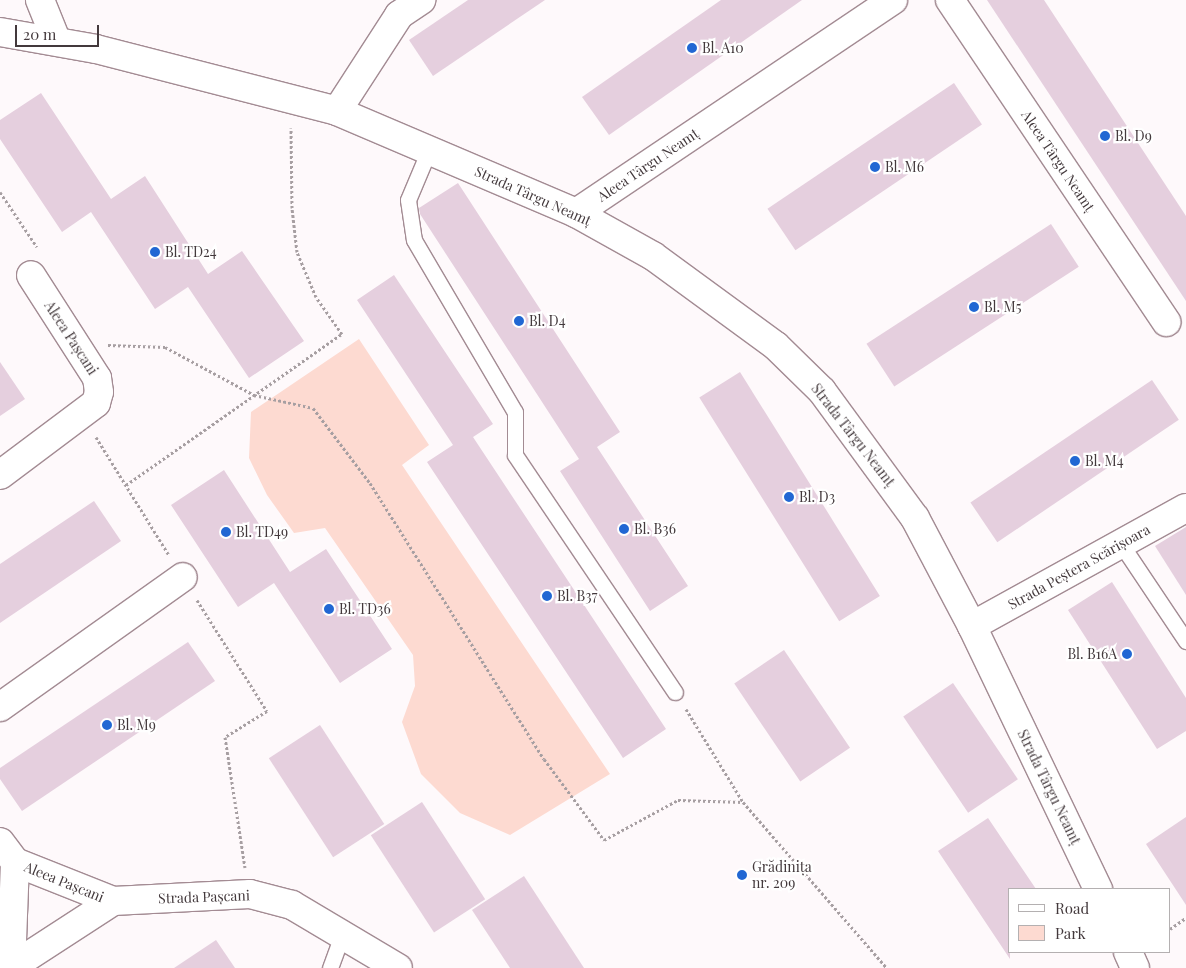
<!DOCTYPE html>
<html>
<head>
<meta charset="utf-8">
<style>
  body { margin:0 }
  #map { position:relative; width:1186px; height:968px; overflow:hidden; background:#fef9fb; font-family:"Playfair Display",serif }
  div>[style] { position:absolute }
  .green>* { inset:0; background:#fddad1 }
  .building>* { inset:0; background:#e5cfde; transform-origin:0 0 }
  .path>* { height:3px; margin-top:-1.5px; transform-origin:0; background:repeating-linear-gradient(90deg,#a79fa2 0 2.5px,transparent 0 5px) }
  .roads { filter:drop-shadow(1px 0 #a38b93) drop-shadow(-1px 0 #a38b93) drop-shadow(0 1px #a38b93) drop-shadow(0 -1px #a38b93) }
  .service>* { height:15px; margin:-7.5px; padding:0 7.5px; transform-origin:7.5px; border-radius:7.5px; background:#fff }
  .minor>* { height:28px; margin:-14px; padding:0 14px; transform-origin:14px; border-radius:14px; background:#fff }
  .tertiary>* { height:28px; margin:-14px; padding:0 14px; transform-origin:14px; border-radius:14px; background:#fff }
  .dots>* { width:14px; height:14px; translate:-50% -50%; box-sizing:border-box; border:2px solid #fff; border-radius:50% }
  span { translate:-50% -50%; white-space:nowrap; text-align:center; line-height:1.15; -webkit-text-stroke:4.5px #fff; paint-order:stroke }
  .poi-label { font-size:14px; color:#43393c }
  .left { translate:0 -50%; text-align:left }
  .right { translate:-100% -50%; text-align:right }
  .street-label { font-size:14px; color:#43393c }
  .legend { position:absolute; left:1008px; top:888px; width:162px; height:65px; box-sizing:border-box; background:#fff; border:1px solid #b4b0b1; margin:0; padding:6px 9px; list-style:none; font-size:15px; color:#43393c }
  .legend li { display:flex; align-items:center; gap:10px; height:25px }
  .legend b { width:25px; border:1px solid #b4b0b1 }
  .scale { position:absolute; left:15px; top:25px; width:84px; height:22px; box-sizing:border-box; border:2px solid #43393c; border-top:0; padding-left:6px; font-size:15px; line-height:18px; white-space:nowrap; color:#43393c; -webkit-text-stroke:4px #fff; paint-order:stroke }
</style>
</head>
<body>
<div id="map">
  <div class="green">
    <i style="clip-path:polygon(359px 339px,429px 445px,402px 465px,610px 774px,510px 835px,460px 813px,421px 774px,402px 722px,415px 686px,413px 655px,325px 528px,294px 533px,267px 495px,249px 458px,251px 412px)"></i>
  </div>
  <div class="building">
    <i style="clip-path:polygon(468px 0,545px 0,433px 76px,409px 40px)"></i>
    <i style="clip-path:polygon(721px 0,802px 0,609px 135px,582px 97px)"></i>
    <i style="clip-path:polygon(987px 0,1044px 0,1186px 216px,1186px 301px)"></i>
    <i style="left:954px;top:83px;width:50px;height:225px;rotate:56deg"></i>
    <i style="clip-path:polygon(41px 93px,111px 199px,145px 176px,208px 274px,242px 251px,304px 341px,249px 378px,188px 287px,155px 309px,91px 212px,62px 232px,0 139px,0 120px)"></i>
    <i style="clip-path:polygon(458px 183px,620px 432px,597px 447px,688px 586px,650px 611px,560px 471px,579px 459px,420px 214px,419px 208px)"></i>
    <i style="left:1051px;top:224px;width:51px;height:220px;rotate:57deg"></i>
    <i style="clip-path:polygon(394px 275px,493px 424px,473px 437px,666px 729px,623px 758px,427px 462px,453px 445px,357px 300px)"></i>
    <i style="clip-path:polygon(0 362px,25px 399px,0 416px)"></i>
    <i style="left:740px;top:372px;width:264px;height:48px;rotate:58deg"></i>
    <i style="left:1152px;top:380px;width:48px;height:219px;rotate:56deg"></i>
    <i style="clip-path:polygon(224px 470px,290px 572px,326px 549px,392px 649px,340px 683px,274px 583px,238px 607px,171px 505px)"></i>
    <i style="clip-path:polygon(94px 501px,121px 541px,0 623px,0 564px)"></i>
    <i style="clip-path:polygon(1186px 527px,1186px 595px,1155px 546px)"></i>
    <i style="clip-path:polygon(1112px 582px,1186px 698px,1186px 731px,1157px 749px,1068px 610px)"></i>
    <i style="clip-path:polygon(188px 642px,215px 681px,22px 811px,0 779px,0 768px)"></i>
    <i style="left:784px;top:650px;width:118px;height:60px;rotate:56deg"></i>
    <i style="left:953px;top:683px;width:116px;height:60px;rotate:56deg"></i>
    <i style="left:320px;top:725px;width:118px;height:61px;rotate:57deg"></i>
    <i style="left:422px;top:802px;width:116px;height:61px;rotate:57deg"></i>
    <i style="clip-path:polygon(1186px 817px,1186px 905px,1146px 844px)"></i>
    <i style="clip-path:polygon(988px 818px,1036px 889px,1010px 889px,1010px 959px,938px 851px)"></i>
    <i style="clip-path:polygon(524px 876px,584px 968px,510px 968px,472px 910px)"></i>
    <i style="clip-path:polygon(216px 940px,235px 968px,174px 968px)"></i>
  </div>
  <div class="path">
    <i style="left:0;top:192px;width:66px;rotate:56.1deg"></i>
    <i style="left:108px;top:345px;width:57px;rotate:2deg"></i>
    <i style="left:165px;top:347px;width:101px;rotate:28.3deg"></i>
    <i style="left:254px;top:395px;width:60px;rotate:12.4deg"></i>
    <i style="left:313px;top:408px;width:94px;rotate:52.8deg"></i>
    <i style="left:370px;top:483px;width:326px;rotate:57.8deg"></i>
    <i style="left:544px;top:759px;width:101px;rotate:53.5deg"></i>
    <i style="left:604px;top:840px;width:84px;rotate:-28.4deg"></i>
    <i style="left:678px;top:800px;width:65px;rotate:1.8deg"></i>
    <i style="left:96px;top:437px;width:139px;rotate:58.3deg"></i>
    <i style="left:126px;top:485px;width:264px;rotate:-35deg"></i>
    <i style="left:342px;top:334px;width:45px;rotate:-125.1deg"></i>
    <i style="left:316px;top:297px;width:49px;rotate:-112.9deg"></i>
    <i style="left:297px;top:252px;width:44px;rotate:-96.5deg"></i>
    <i style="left:292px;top:208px;width:80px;rotate:-90.7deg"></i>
    <i style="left:197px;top:600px;width:131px;rotate:57.8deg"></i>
    <i style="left:267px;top:711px;width:49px;rotate:148.2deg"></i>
    <i style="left:225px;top:737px;width:132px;rotate:81.3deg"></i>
    <i style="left:686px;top:709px;width:109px;rotate:58.5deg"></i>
    <i style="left:743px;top:802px;width:220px;rotate:49.1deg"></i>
    <i style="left:1170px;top:929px;width:19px;rotate:-35deg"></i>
  </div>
  <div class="roads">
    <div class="service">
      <i style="left:429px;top:150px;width:54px;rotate:112.8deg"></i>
      <i style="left:408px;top:200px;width:40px;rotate:81.5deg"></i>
      <i style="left:414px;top:240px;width:199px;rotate:59.6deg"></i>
      <i style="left:515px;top:412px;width:43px;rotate:90deg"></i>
      <i style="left:515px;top:455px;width:286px;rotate:56deg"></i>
      <i style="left:1121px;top:544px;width:117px;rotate:56.2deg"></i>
      <i style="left:330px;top:968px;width:35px;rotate:-70deg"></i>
    </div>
    <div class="minor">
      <i style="left:40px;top:0;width:45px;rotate:68deg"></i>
      <i style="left:950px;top:0;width:388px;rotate:56.1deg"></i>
      <i style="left:337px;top:111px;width:114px;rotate:-57.1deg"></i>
      <i style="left:399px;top:15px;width:27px;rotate:-34deg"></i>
      <i style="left:576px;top:213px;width:382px;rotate:-33.9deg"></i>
      <i style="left:0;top:475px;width:120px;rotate:-36.9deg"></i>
      <i style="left:96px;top:403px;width:11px;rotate:-75deg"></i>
      <i style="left:99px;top:392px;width:14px;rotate:-98deg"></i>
      <i style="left:97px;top:378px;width:122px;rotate:-122.7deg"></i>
      <i style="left:972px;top:626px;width:244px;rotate:-28.9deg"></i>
      <i style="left:0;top:707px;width:224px;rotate:-35.4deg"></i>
      <i style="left:0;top:842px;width:25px;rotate:53deg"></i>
      <i style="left:15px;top:862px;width:105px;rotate:21.7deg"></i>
      <i style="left:11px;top:967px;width:105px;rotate:-87.8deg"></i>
      <i style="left:10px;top:968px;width:123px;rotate:-33deg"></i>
      <i style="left:113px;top:901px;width:137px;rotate:-2.9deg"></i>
      <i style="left:250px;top:894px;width:43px;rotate:14.7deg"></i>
      <i style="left:292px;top:905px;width:123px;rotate:30.7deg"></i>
    </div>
    <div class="tertiary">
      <i style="left:0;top:32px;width:97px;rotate:10deg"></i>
      <i style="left:96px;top:49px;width:249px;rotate:14.4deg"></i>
      <i style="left:337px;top:111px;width:260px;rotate:23.1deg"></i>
      <i style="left:576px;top:213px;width:88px;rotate:29.2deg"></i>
      <i style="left:653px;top:256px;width:152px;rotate:36.2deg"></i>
      <i style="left:776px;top:346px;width:64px;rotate:44.4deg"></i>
      <i style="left:822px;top:391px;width:157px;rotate:53.8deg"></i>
      <i style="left:915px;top:518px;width:122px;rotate:62.2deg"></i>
      <i style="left:972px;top:626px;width:292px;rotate:64.4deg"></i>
      <i style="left:1128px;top:952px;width:17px;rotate:66deg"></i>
    </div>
  </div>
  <div class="dots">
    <i style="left:692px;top:48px;background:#2167d3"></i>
    <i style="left:1105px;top:136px;background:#2167d3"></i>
    <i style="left:875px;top:167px;background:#2167d3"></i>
    <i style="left:155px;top:252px;background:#2167d3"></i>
    <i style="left:974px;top:307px;background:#2167d3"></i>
    <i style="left:519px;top:321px;background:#2167d3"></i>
    <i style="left:1075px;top:461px;background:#2167d3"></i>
    <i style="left:789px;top:497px;background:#2167d3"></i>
    <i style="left:624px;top:529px;background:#2167d3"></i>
    <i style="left:226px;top:532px;background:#2167d3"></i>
    <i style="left:547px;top:596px;background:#2167d3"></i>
    <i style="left:329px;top:609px;background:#2167d3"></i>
    <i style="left:1127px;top:654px;background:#2167d3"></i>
    <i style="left:107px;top:725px;background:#2167d3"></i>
    <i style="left:742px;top:875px;background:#2167d3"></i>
  </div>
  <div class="poi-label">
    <span class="left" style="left:702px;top:48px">Bl. A10</span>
    <span class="left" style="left:1115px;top:136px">Bl. D9</span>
    <span class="left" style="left:885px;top:167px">Bl. M6</span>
    <span class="left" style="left:165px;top:252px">Bl. TD24</span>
    <span class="left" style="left:984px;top:307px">Bl. M5</span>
    <span class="left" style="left:529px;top:321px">Bl. D4</span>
    <span class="left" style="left:1085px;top:461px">Bl. M4</span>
    <span class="left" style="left:799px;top:497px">Bl. D3</span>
    <span class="left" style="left:634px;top:529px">Bl. B36</span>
    <span class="left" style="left:236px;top:532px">Bl. TD49</span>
    <span class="left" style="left:557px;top:596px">Bl. B37</span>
    <span class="left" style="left:339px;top:609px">Bl. TD36</span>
    <span class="right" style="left:1117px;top:654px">Bl. B16A</span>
    <span class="left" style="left:117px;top:725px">Bl. M9</span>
    <span class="left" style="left:752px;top:875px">Grădinița<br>nr. 209</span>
  </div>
  <div class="street-label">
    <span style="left:1058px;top:161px;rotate:56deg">Aleea Târgu Neamț</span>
    <span style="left:648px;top:165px;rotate:-34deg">Aleea Târgu Neamț</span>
    <span style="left:533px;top:196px;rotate:24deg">Strada Târgu Neamț</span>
    <span style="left:71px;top:338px;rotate:57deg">Aleea Pașcani</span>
    <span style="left:853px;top:435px;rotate:52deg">Strada Târgu Neamț</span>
    <span style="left:1079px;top:567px;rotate:-29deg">Strada Peștera Scărișoara</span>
    <span style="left:1049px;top:787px;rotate:64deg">Strada Târgu Neamț</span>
    <span style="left:64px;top:882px;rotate:22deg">Aleea Pașcani</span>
    <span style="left:204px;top:897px;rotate:-2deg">Strada Pașcani</span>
  </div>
  <ul class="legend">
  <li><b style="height:6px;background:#fff"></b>Road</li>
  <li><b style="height:14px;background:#fddad1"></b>Park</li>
  </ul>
  <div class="scale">20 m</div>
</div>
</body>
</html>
